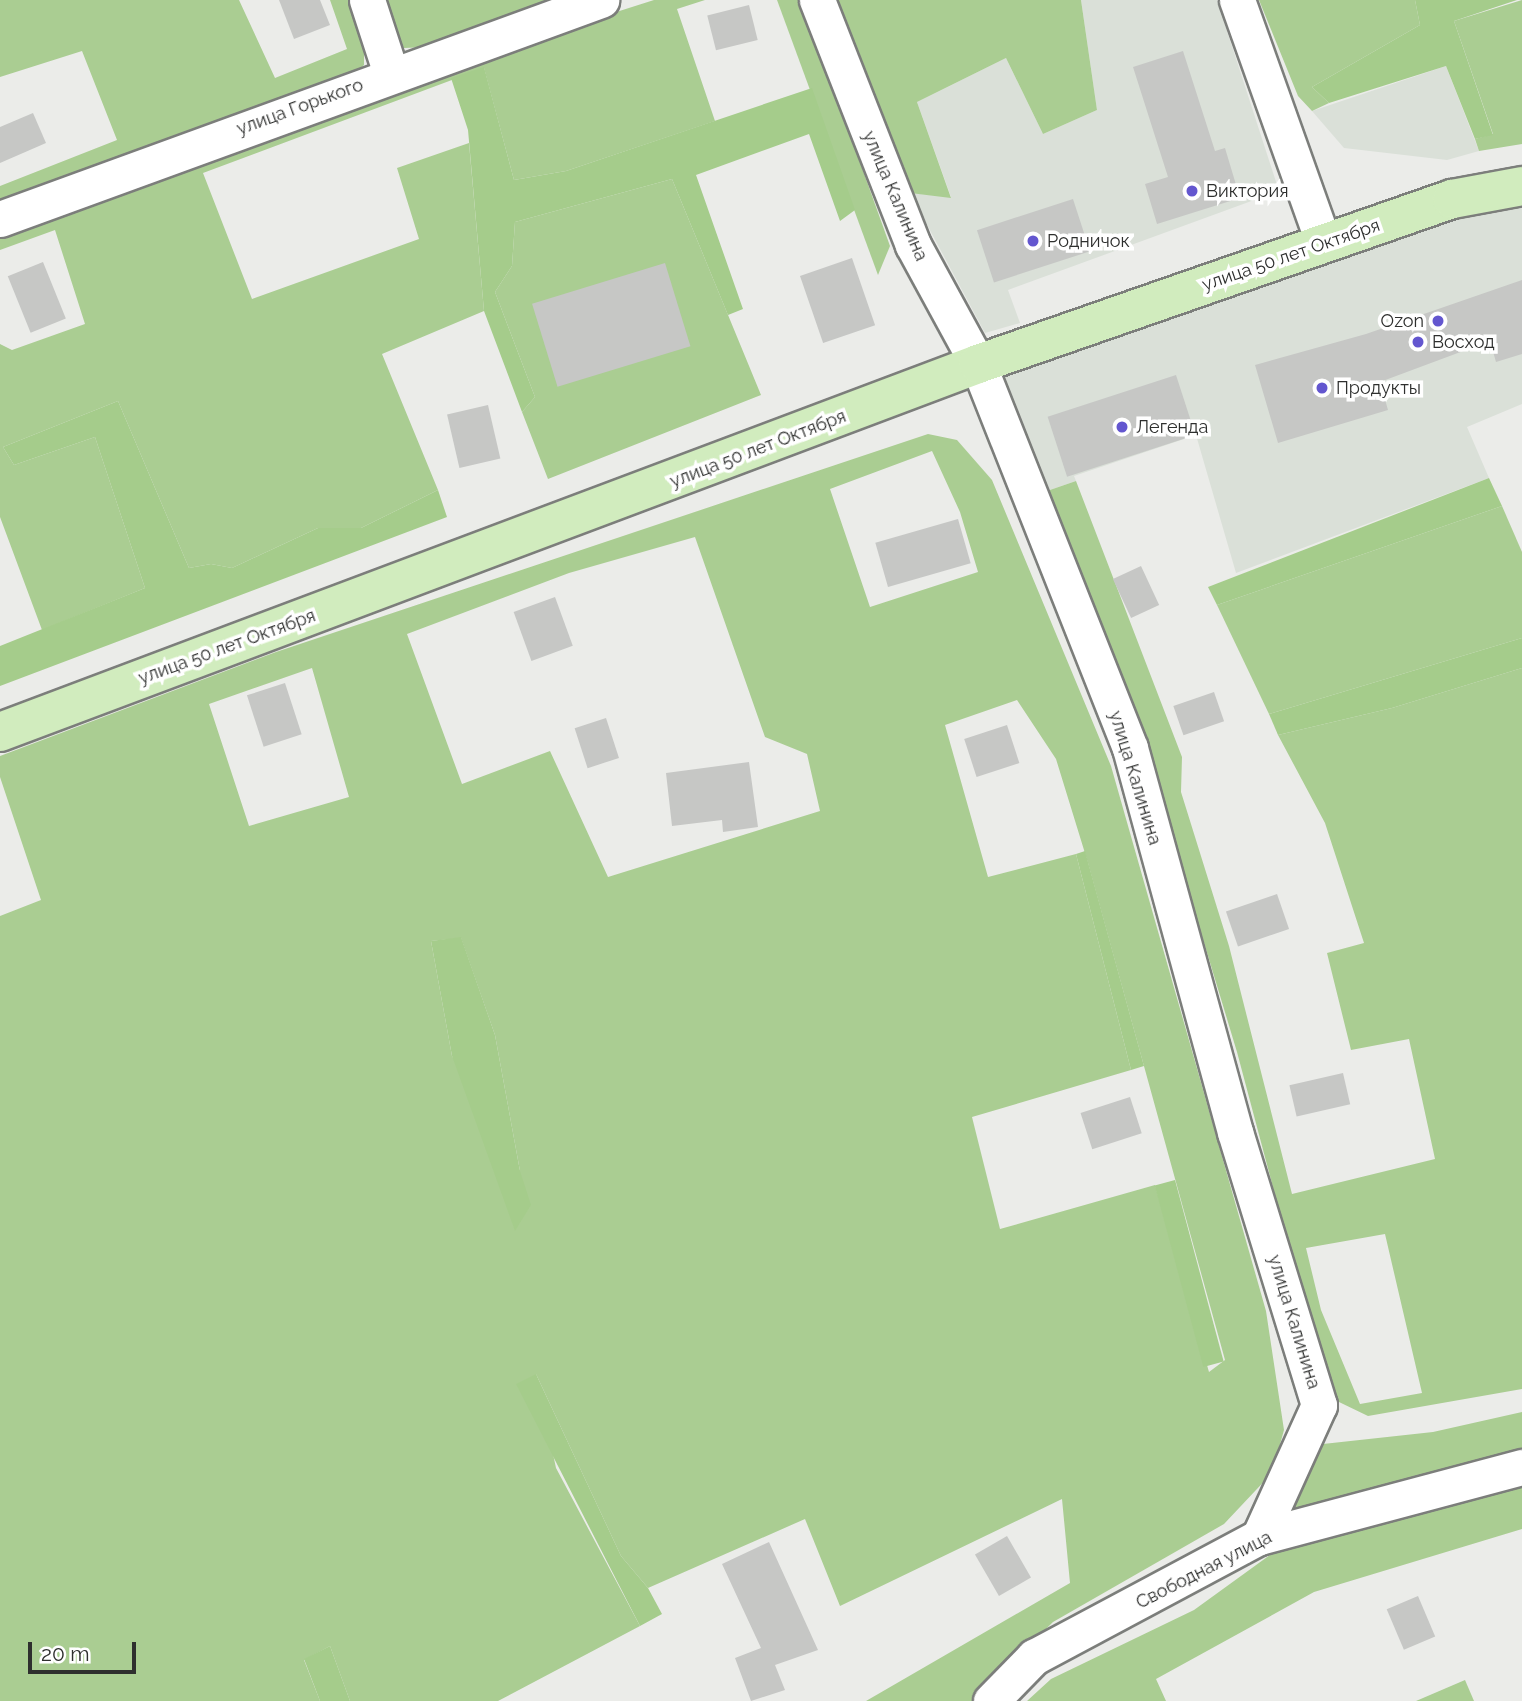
<!DOCTYPE html>
<html>
<head>
<meta charset="utf-8">
<style>
  body { margin:0 }
  #map { position:relative; width:1522px; height:1701px; overflow:hidden; background:#ebece9; font-family:Raleway,sans-serif }
  div>[style] { position:absolute }
  .built>* { inset:0; background:#dae0d8 }
  .green>* { inset:0; background:#aacd92 }
  .forest>* { inset:0; background:#a5cc8b; transform-origin:0 0 }
  .building>* { inset:0; background:#c6c7c5; transform-origin:0 0 }
  .roads { filter:drop-shadow(2px 0 #7c7e7b) drop-shadow(-2px 0 #7c7e7b) drop-shadow(0 2px #7c7e7b) drop-shadow(0 -2px #7c7e7b) }
  .minor>* { height:35px; margin:-17.5px; padding:0 17.5px; transform-origin:17.5px; border-radius:17.5px; background:#fff }
  .major>* { height:38px; margin:-19px; padding:0 19px; transform-origin:19px; border-radius:19px; background:#d1ecbe }
  .dots>* { width:19px; height:19px; translate:-50% -50%; box-sizing:border-box; border:4px solid #fff; border-radius:50% }
  span { translate:-50% -50%; white-space:nowrap; text-align:center; line-height:1.15; -webkit-text-stroke:7px #fff; paint-order:stroke }
  .street-label { font-size:18px; color:#2e2f2e }
  .poi-label { font-size:18px; color:#2e2f2e }
  .left { translate:0 -50%; text-align:left }
  .right { translate:-100% -50%; text-align:right }
  .scale { position:absolute; left:28px; top:1642px; width:108px; height:32px; box-sizing:border-box; border:4px solid #2e2f2e; border-top:0; padding-left:9px; font-size:21px; line-height:24px; white-space:nowrap; color:#2e2f2e; -webkit-text-stroke:5px #fff; paint-order:stroke }
</style>
</head>
<body>
<div id="map">
  <div class="built">
    <i style="clip-path:polygon(1081px 0,1217px 0,1279px 191px,1008px 290px,1020px 323px,985px 333px,910px 193px,951px 197px,917px 102px,1006px 58px,1043px 134px,1097px 110px)"></i>
    <i style="clip-path:polygon(1446px 66px,1479px 151px,1447px 160px,1344px 148px,1312px 111px)"></i>
    <i style="clip-path:polygon(1522px 208px,1522px 404px,1467px 427px,1489px 478px,1236px 573px,1196px 435px,1074px 476px,1076px 481px,1047px 491px,1003px 377px,1464px 217px)"></i>
  </div>
  <div class="green">
    <i style="clip-path:polygon(0 0,239px 0,275px 78px,347px 49px,330px 0,353px 0,364px 38px,364px 65px,350px 78px,0 208px,0 186px,117px 140px,82px 51px,0 77px)"></i>
    <i style="clip-path:polygon(372px 0,575px 0,429px 47px,404px 48px)"></i>
    <i style="clip-path:polygon(654px 0,705px 0,677px 9px,715px 121px,566px 171px,514px 180px,484px 68px,203px 173px,252px 299px,419px 239px,397px 168px,469px 143px,484px 311px,382px 354px,438px 490px,361px 528px,318px 528px,232px 568px,211px 564px,189px 568px,118px 401px,3px 447px,14px 465px,95px 437px,145px 588px,42px 630px,0 517px,0 344px,12px 350px,85px 324px,55px 230px,0 250px,0 231px,406px 79px)"></i>
    <i style="clip-path:polygon(777px 0,798px 0,823px 59px,890px 246px,878px 275px)"></i>
    <i style="clip-path:polygon(838px 0,1081px 0,1097px 110px,1043px 134px,1006px 58px,917px 102px,951px 198px,910px 193px)"></i>
    <i style="clip-path:polygon(1259px 0,1415px 0,1420px 25px,1312px 87px,1329px 103px,1312px 111px,1298px 96px)"></i>
    <i style="clip-path:polygon(1522px 0,1522px 144px,1479px 151px,1475px 139px,1493px 134px,1454px 21px)"></i>
    <i style="clip-path:polygon(672px 179px,761px 395px,548px 479px,522px 412px,535px 397px,495px 292px,512px 266px,515px 222px)"></i>
    <i style="clip-path:polygon(evenodd,928px 434px,957px 440px,992px 480px,1111px 766px,1266px 1311px,1284px 1430px,1272px 1473px,1224px 1524px,1053px 1622px,973px 1701px,866px 1701px,1070px 1583px,1062px 1499px,840px 1606px,805px 1519px,648px 1588px,621px 1556px,536px 1374px,556px 1468px,640px 1626px,498px 1701px,350px 1701px,330px 1646px,304px 1660px,320px 1701px,0 1701px,0 916px,41px 900px,0 777px,0 756px,276px 652px,928px 434px,932px 451px,960px 512px,978px 572px,870px 607px,830px 489px,932px 451px,928px 434px,695px 537px,765px 737px,807px 754px,820px 811px,608px 877px,550px 751px,462px 784px,407px 634px,569px 573px,695px 537px,928px 434px,312px 668px,349px 797px,249px 826px,209px 704px,312px 668px,928px 434px,1017px 700px,1056px 759px,1088px 863px,1225px 1360px,1209px 1372px,1155px 1185px,1000px 1229px,972px 1117px,1131px 1070px,1076px 854px,988px 877px,945px 725px,1017px 700px,928px 434px,461px 938px,495px 1035px,520px 1171px,452px 1056px,431px 941px,461px 938px)"></i>
    <i style="clip-path:polygon(evenodd,1076px 481px,1182px 757px,1181px 792px,1229px 946px,1292px 1194px,1435px 1159px,1409px 1039px,1351px 1050px,1327px 953px,1364px 943px,1325px 823px,1278px 735px,1392px 708px,1522px 668px,1522px 1389px,1368px 1416px,1339px 1402px,1320px 1364px,1237px 1052px,1141px 734px,1047px 491px,1076px 481px,1385px 1234px,1422px 1393px,1360px 1404px,1321px 1310px,1306px 1248px,1385px 1234px)"></i>
    <i style="clip-path:polygon(1502px 506px,1522px 552px,1522px 638px,1269px 714px,1217px 605px)"></i>
    <i style="clip-path:polygon(1522px 1412px,1522px 1458px,1274px 1526px,1323px 1444px,1433px 1432px)"></i>
    <i style="clip-path:polygon(1522px 1475px,1522px 1529px,1314px 1592px,1156px 1679px,1166px 1701px,1027px 1701px,1051px 1679px,1194px 1610px,1277px 1550px)"></i>
    <i style="clip-path:polygon(1465px 1680px,1474px 1701px,1416px 1701px)"></i>
  </div>
  <div class="forest">
    <i style="clip-path:polygon(1415px 0,1517px 0,1454px 21px,1493px 135px,1475px 139px,1446px 66px,1329px 103px,1312px 87px,1420px 25px)"></i>
    <i style="clip-path:polygon(484px 67px,514px 180px,566px 171px,812px 88px,855px 210px,840px 221px,809px 134px,696px 175px,743px 309px,728px 315px,672px 179px,515px 222px,512px 266px,495px 292px,535px 397px,522px 412px,484px 311px,468px 130px,451px 78px)"></i>
    <i style="clip-path:polygon(118px 401px,189px 568px,211px 564px,232px 568px,318px 528px,361px 528px,438px 490px,447px 517px,0 686px,0 646px,145px 588px,95px 437px,14px 465px,3px 447px)"></i>
    <i style="clip-path:polygon(1489px 478px,1502px 506px,1217px 605px,1208px 587px)"></i>
    <i style="clip-path:polygon(1522px 638px,1522px 668px,1392px 708px,1278px 735px,1269px 714px)"></i>
    <i style="clip-path:polygon(1085px 851px,1144px 1066px,1131px 1070px,1076px 854px)"></i>
    <i style="clip-path:polygon(461px 937px,495px 1035px,520px 1171px,531px 1205px,515px 1231px,452px 1056px,431px 941px)"></i>
    <i style="left:1175px;top:1180px;width:188px;height:21px;rotate:75deg"></i>
    <i style="clip-path:polygon(536px 1374px,621px 1556px,648px 1588px,662px 1614px,640px 1626px,516px 1384px)"></i>
    <i style="clip-path:polygon(330px 1646px,350px 1701px,320px 1701px,304px 1659px)"></i>
  </div>
  <div class="building">
    <i style="clip-path:polygon(279px 0,320px 0,330px 25px,294px 39px)"></i>
    <i style="left:749px;top:5px;width:36px;height:43px;rotate:76deg"></i>
    <i style="clip-path:polygon(1183px 51px,1215px 151px,1225px 148px,1240px 198px,1157px 224px,1145px 184px,1168px 177px,1133px 67px)"></i>
    <i style="clip-path:polygon(33px 113px,46px 143px,0 163px,0 127px)"></i>
    <i style="left:1073px;top:199px;width:55px;height:101px;rotate:72deg"></i>
    <i style="left:852px;top:258px;width:71px;height:55px;rotate:71deg"></i>
    <i style="left:43px;top:262px;width:61px;height:38px;rotate:68deg"></i>
    <i style="left:665px;top:263px;width:87px;height:139px;rotate:73deg"></i>
    <i style="clip-path:polygon(1522px 280px,1522px 354px,1496px 362px,1490px 341px,1380px 382px,1388px 410px,1278px 443px,1255px 365px,1366px 334px)"></i>
    <i style="left:1176px;top:375px;width:63px;height:135px;rotate:72deg"></i>
    <i style="left:488px;top:405px;width:55px;height:42px;rotate:77deg"></i>
    <i style="left:958px;top:519px;width:46px;height:86px;rotate:74deg"></i>
    <i style="left:1141px;top:566px;width:43px;height:31px;rotate:65deg"></i>
    <i style="left:555px;top:597px;width:52px;height:44px;rotate:70deg"></i>
    <i style="left:285px;top:683px;width:54px;height:40px;rotate:72deg"></i>
    <i style="left:1214px;top:692px;width:31px;height:43px;rotate:71deg"></i>
    <i style="left:606px;top:718px;width:42px;height:33px;rotate:72deg"></i>
    <i style="left:1007px;top:725px;width:40px;height:45px;rotate:72deg"></i>
    <i style="clip-path:polygon(749px 762px,758px 827px,723px 832px,722px 820px,672px 826px,666px 773px)"></i>
    <i style="left:1277px;top:894px;width:37px;height:54px;rotate:71deg"></i>
    <i style="left:1343px;top:1073px;width:32px;height:55px;rotate:77deg"></i>
    <i style="left:1130px;top:1097px;width:38px;height:52px;rotate:72deg"></i>
    <i style="left:1007px;top:1536px;width:48px;height:37px;rotate:60deg"></i>
    <i style="clip-path:polygon(769px 1542px,818px 1650px,775px 1665px,785px 1690px,751px 1701px,735px 1658px,761px 1648px,722px 1564px)"></i>
    <i style="left:1418px;top:1596px;width:44px;height:34px;rotate:67deg"></i>
  </div>
  <div class="roads">
    <div class="minor">
      <i style="left:367px;top:0;width:78px;rotate:72deg"></i>
      <i style="left:817px;top:0;width:263px;rotate:68.6deg"></i>
      <i style="left:913px;top:245px;width:136px;rotate:61.4deg"></i>
      <i style="left:978px;top:364px;width:413px;rotate:68.4deg"></i>
      <i style="left:1130px;top:748px;width:398px;rotate:74.7deg"></i>
      <i style="left:1235px;top:1132px;width:286px;rotate:72.9deg"></i>
      <i style="left:1319px;top:1405px;width:145px;rotate:114.4deg"></i>
      <i style="left:1237px;top:0;width:259px;rotate:70.4deg"></i>
      <i style="left:0;top:219px;width:640px;rotate:-20.02deg"></i>
      <i style="left:991px;top:1701px;width:62px;rotate:-45.7deg"></i>
      <i style="left:1034px;top:1657px;width:255px;rotate:-28.1deg"></i>
      <i style="left:1259px;top:1537px;width:272px;rotate:-14.9deg"></i>
    </div>
    <div class="major">
      <i style="left:0;top:732px;width:1045px;rotate:-20.62deg"></i>
      <i style="left:978px;top:364px;width:502px;rotate:-19.19deg"></i>
      <i style="left:1452px;top:199px;width:71px;rotate:-10.5deg"></i>
    </div>
  </div>
  <div class="dots">
    <i style="left:1192px;top:191px;background:#6356cf"></i>
    <i style="left:1033px;top:241px;background:#6356cf"></i>
    <i style="left:1438px;top:321px;background:#6356cf"></i>
    <i style="left:1418px;top:342px;background:#6356cf"></i>
    <i style="left:1322px;top:388px;background:#6356cf"></i>
    <i style="left:1122px;top:427px;background:#6356cf"></i>
  </div>
  <div class="street-label">
    <span style="left:300px;top:107px;rotate:-20deg">улица Горького</span>
    <span style="left:895px;top:196px;rotate:67deg">улица Калинина</span>
    <span style="left:1291px;top:255px;rotate:-19deg">улица 50 лет Октября</span>
    <span style="left:758px;top:449px;rotate:-21deg">улица 50 лет Октября</span>
    <span style="left:227px;top:647px;rotate:-20deg">улица 50 лет Октября</span>
    <span style="left:1135px;top:778px;rotate:73deg">улица Калинина</span>
    <span style="left:1294px;top:1322px;rotate:73deg">улица Калинина</span>
    <span style="left:1204px;top:1570px;rotate:-27deg">Свободная улица</span>
  </div>
  <div class="poi-label">
    <span class="left" style="left:1206px;top:191px">Виктория</span>
    <span class="left" style="left:1047px;top:241px">Родничок</span>
    <span class="right" style="left:1424px;top:321px">Ozon</span>
    <span class="left" style="left:1432px;top:342px">Восход</span>
    <span class="left" style="left:1336px;top:388px">Продукты</span>
    <span class="left" style="left:1136px;top:427px">Легенда</span>
  </div>
  <div class="scale">20 m</div>
</div>
</body>
</html>
